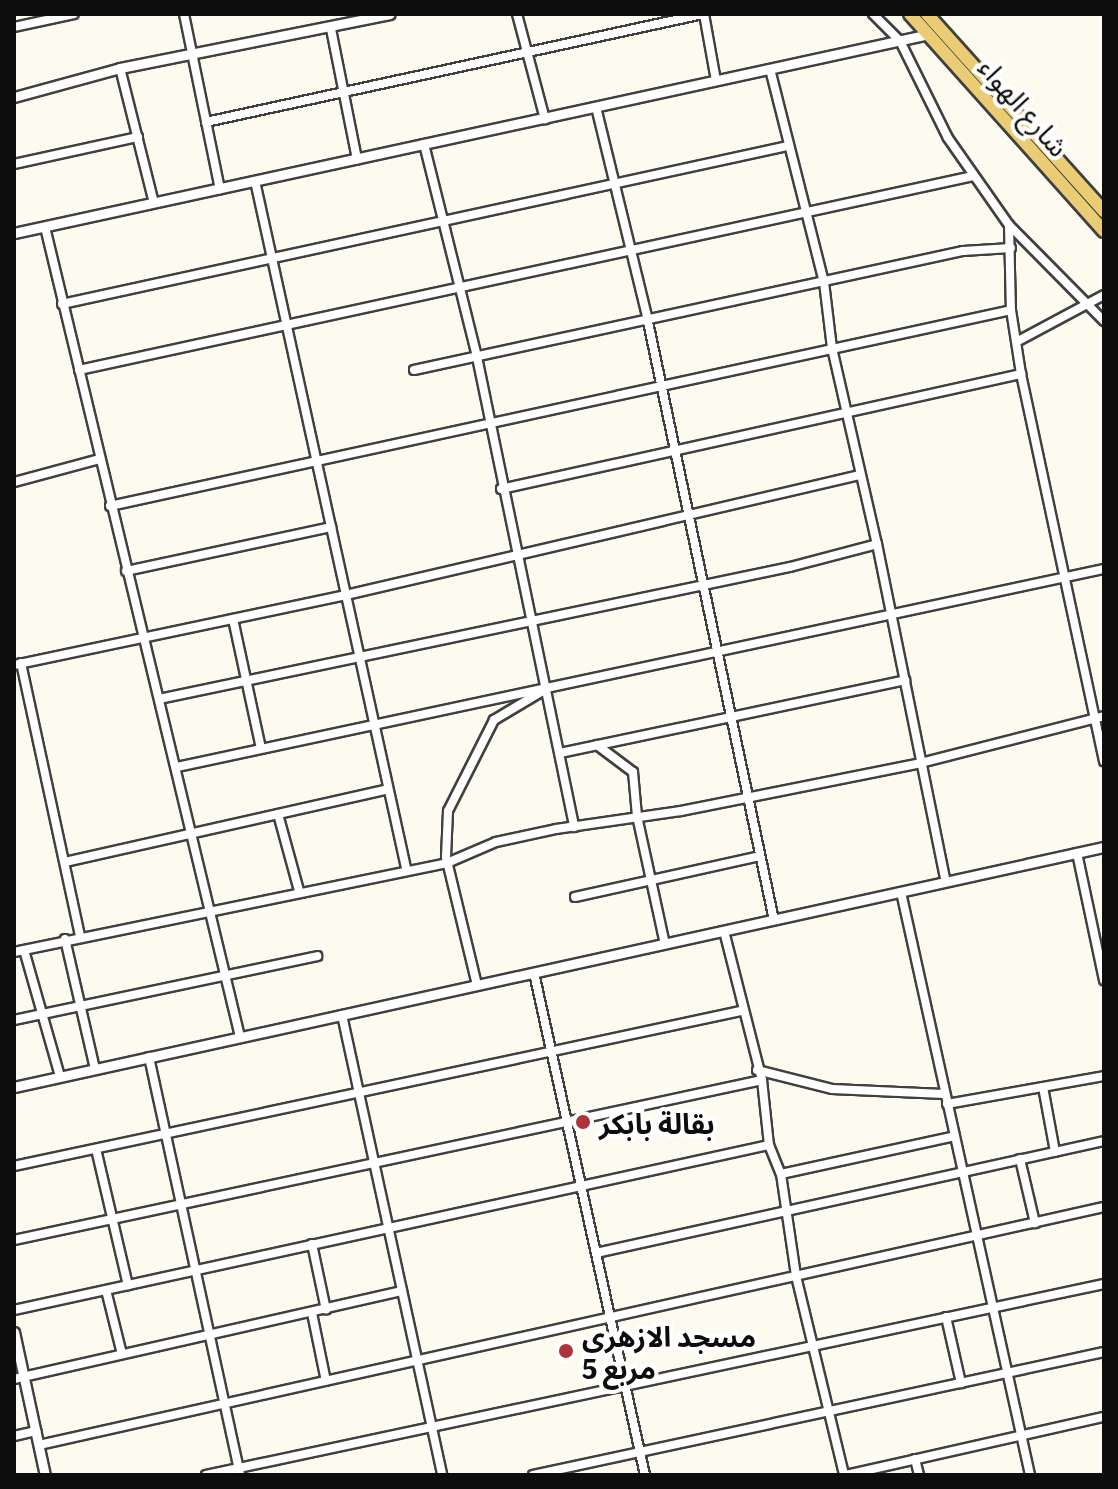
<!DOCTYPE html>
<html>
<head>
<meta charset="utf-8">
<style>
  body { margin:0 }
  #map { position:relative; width:1118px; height:1489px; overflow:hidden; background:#fdfaef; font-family:Literata,"Noto Sans Arabic",serif }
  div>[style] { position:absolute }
  .roads { filter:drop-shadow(2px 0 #404040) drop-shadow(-2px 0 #404040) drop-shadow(0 2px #404040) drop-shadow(0 -2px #404040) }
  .minor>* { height:8px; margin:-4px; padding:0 4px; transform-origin:4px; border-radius:4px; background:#fff }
  .tertiary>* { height:9px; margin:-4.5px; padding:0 4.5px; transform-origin:4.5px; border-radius:4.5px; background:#fff }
  .primary>* { height:12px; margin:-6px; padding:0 6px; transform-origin:6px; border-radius:6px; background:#e9cc73 }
  .dots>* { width:22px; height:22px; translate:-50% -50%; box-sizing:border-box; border:4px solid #fff; border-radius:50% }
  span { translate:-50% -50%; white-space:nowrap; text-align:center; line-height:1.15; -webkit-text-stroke:8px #fff; paint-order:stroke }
  .street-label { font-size:28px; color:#0d0d0d }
  .poi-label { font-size:28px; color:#0d0d0d; font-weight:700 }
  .left { translate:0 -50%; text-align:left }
  .frame { position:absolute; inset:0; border:16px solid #0d0d0d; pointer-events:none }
</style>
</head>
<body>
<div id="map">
  <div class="roads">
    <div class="minor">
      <i style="left:184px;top:14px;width:179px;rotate:78.4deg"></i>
      <i style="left:517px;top:14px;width:109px;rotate:75.1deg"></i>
      <i style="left:704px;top:14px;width:68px;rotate:79.8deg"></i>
      <i style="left:873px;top:14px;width:38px;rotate:45deg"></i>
      <i style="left:900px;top:41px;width:108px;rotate:63.7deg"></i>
      <i style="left:948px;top:138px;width:106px;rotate:55deg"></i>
      <i style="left:1009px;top:225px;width:135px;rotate:45.3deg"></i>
      <i style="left:14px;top:27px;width:61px;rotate:-12.2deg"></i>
      <i style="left:331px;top:29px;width:133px;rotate:78.7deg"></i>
      <i style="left:120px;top:68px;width:139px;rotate:75.9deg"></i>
      <i style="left:770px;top:69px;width:220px;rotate:75.8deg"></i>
      <i style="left:824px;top:282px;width:66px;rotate:83.1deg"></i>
      <i style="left:832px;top:348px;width:201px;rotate:77.1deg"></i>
      <i style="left:596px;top:107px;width:216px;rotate:76.3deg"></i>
      <i style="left:647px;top:317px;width:616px;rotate:78.11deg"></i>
      <i style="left:206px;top:122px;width:509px;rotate:-12.26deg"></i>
      <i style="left:424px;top:144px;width:219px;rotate:76deg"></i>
      <i style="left:477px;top:357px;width:480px;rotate:78.3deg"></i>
      <i style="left:14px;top:164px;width:127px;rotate:-12.3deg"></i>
      <i style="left:255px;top:181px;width:703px;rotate:77.6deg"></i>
      <i style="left:1009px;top:225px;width:85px;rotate:88.7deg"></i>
      <i style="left:1011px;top:310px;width:65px;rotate:81.1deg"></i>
      <i style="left:1021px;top:374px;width:396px;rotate:77.9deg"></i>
      <i style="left:45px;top:227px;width:833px;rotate:76.46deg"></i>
      <i style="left:62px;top:304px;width:742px;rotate:-12.29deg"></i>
      <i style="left:1018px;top:341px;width:98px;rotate:-28.1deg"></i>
      <i style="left:79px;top:370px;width:915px;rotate:-12.24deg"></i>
      <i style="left:414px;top:370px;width:562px;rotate:-12.23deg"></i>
      <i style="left:963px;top:251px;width:48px;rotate:-3.6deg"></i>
      <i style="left:14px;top:482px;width:88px;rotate:-15.1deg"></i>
      <i style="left:501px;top:489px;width:533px;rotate:-12.47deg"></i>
      <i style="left:110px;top:506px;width:922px;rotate:-12.27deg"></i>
      <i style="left:126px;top:571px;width:210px;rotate:-12.1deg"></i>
      <i style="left:233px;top:619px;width:132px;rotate:77.8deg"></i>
      <i style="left:21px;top:663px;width:279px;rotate:77.8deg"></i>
      <i style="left:14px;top:665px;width:339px;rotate:-11.9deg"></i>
      <i style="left:346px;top:595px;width:528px;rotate:-13.14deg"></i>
      <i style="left:159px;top:699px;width:645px;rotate:-11.82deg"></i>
      <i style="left:790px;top:567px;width:90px;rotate:-14.8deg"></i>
      <i style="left:877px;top:544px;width:345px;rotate:78.5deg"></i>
      <i style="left:597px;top:745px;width:45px;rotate:36.9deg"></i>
      <i style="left:633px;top:772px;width:44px;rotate:84.8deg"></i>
      <i style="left:637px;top:816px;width:131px;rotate:77.7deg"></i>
      <i style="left:560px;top:753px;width:353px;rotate:-11.9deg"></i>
      <i style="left:177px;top:767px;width:948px;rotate:-12.06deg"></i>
      <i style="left:278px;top:814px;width:80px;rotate:74.7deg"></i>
      <i style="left:1077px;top:853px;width:130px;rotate:78deg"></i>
      <i style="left:65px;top:862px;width:331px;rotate:-12.7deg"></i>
      <i style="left:901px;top:892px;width:597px;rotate:77.52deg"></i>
      <i style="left:575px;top:897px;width:189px;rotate:-12.5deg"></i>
      <i style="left:724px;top:931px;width:154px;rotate:75.7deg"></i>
      <i style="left:762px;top:1080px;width:65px;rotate:83.9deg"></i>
      <i style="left:769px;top:1145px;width:31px;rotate:68deg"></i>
      <i style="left:781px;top:1174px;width:103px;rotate:81.6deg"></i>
      <i style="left:796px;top:1276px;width:205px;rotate:76.4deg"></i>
      <i style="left:65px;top:939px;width:133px;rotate:77deg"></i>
      <i style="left:24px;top:950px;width:131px;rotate:74.1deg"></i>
      <i style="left:14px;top:952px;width:442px;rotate:-11.6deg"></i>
      <i style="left:447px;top:863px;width:53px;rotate:-23.2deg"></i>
      <i style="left:496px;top:842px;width:61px;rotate:-12.2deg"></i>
      <i style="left:556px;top:829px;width:126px;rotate:-8.2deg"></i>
      <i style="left:681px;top:811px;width:245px;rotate:-11.3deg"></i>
      <i style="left:921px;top:763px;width:189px;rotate:-14.4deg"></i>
      <i style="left:534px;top:973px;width:514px;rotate:77.53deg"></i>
      <i style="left:477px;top:985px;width:132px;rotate:-103.6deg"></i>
      <i style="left:446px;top:857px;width:46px;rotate:-87.5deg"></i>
      <i style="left:448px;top:811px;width:102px;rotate:-63.2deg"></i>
      <i style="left:494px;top:720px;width:55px;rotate:-30.8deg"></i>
      <i style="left:342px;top:1015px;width:471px;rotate:77.7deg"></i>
      <i style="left:14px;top:1020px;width:310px;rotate:-11.9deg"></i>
      <i style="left:149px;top:1057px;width:428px;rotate:77.7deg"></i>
      <i style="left:757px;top:1070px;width:77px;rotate:14.2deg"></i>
      <i style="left:832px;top:1089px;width:112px;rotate:2.6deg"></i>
      <i style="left:1043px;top:1087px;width:66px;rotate:79.5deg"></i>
      <i style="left:947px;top:1104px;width:159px;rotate:-10.1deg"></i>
      <i style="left:96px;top:1149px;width:140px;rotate:76.8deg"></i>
      <i style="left:1020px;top:1159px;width:66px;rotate:76.8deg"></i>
      <i style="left:14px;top:1166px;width:743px;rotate:-12.04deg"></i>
      <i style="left:781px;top:1174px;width:178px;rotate:-12.3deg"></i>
      <i style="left:14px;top:1240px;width:765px;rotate:-12.07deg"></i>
      <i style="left:312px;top:1244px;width:67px;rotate:78deg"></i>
      <i style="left:596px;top:1253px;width:520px;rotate:-12.43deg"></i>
      <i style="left:106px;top:1290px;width:66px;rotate:76deg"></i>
      <i style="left:14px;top:1310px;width:773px;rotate:-12.33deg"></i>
      <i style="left:312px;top:1313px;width:69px;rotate:78.4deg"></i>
      <i style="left:946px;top:1317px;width:68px;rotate:77.2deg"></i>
      <i style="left:14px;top:1379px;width:398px;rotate:-12.8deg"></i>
      <i style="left:14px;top:1436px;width:23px;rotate:-13deg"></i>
      <i style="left:39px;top:1445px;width:1091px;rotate:-12.6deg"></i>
      <i style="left:915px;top:1459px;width:16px;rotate:76deg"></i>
      <i style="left:206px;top:1475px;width:918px;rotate:-12.01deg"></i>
      <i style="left:533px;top:1475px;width:584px;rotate:-12.16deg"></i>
      <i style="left:846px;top:1475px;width:264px;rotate:-12.7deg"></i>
    </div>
    <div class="tertiary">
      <i style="left:14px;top:97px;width:110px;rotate:-15.3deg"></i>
      <i style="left:120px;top:68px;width:275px;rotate:-11.3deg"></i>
      <i style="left:14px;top:233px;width:936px;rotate:-12.27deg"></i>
      <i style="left:14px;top:1087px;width:1116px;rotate:-12.42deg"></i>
      <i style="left:14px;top:1332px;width:146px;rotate:77.8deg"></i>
    </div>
    <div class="primary">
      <i style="left:910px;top:14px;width:291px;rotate:48.2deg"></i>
      <i style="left:927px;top:14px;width:265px;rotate:48.1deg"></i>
    </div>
  </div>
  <div class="dots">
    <i style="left:583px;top:1122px;background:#ad343a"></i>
    <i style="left:566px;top:1351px;background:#ad343a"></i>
  </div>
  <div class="street-label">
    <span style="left:1025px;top:106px;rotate:49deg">شارع الهواء</span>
  </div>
  <div class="poi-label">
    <span class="left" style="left:599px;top:1122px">بقالة بابكر</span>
    <span class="left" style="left:582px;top:1351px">مسجد الازهري<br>مربع 5</span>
  </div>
  <div class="frame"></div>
</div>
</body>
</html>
